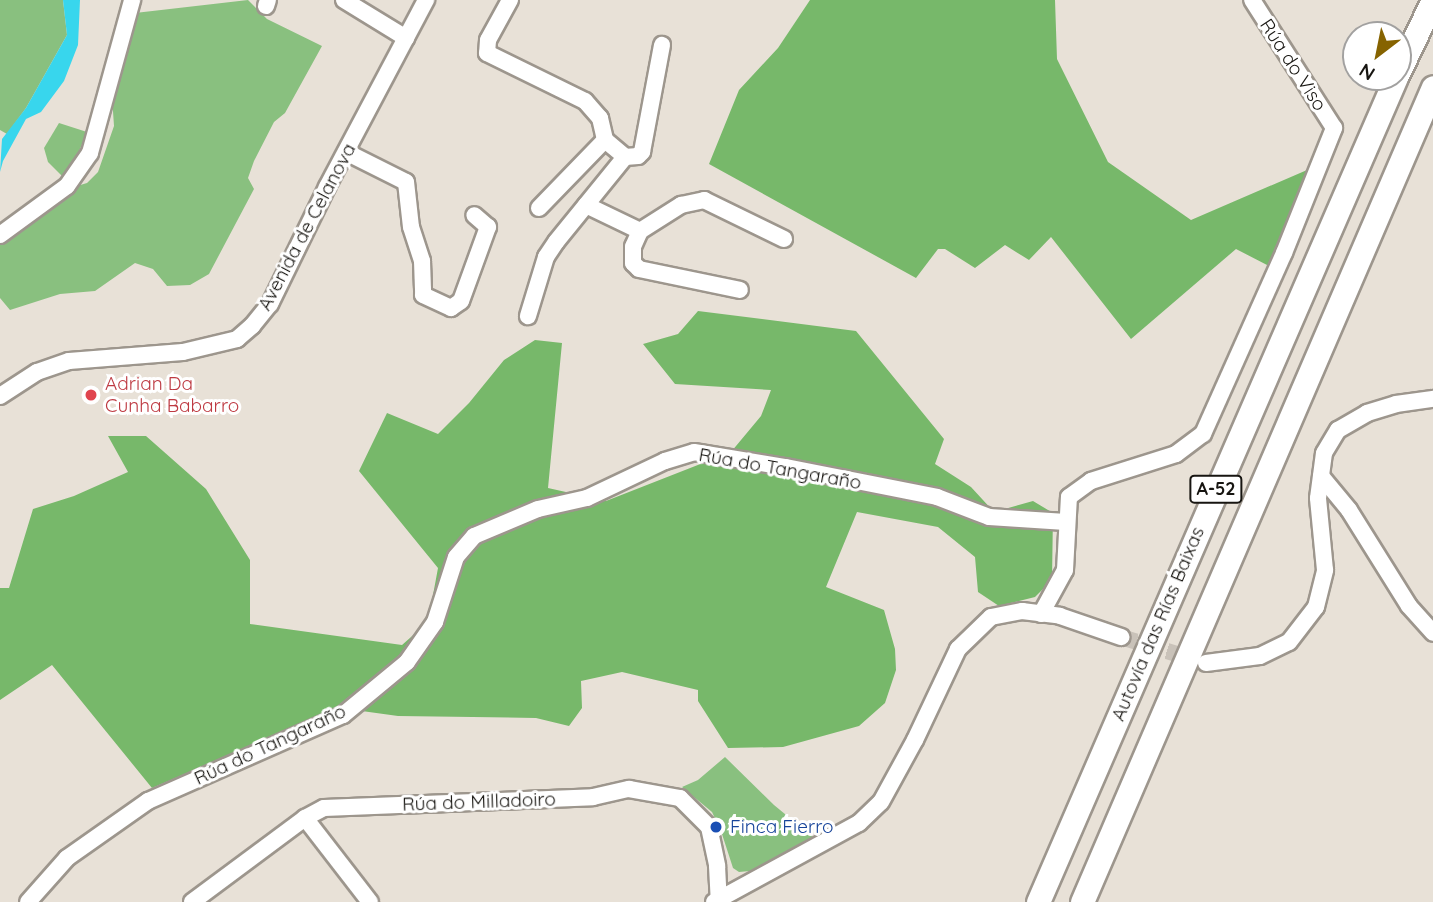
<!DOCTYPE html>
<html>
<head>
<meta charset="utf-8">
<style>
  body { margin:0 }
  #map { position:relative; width:1433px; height:902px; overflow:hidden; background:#e8e1d7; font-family:Quicksand,sans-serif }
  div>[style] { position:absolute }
  .green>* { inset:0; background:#89c07f }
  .forest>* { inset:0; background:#77b86a }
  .water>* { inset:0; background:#38d6ed }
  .minor-tunnel>* { height:16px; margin-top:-8px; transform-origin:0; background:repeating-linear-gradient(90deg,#c9c2b9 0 16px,transparent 0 24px) }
  .roads { filter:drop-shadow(2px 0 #9d968d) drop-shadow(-2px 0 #9d968d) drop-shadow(0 2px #9d968d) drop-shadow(0 -2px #9d968d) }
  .minor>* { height:16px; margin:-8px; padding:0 8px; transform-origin:8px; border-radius:8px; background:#fff }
  .highway>* { height:23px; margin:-11.5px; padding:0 11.5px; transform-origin:11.5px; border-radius:11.5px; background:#fff }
  .dots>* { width:19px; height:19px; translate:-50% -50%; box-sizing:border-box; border:4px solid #fff; border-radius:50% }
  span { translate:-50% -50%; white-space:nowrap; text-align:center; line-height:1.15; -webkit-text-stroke:6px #fff; paint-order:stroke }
  .shield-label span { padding:2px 5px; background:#fff; border:2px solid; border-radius:5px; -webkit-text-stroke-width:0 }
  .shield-label { font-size:18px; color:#171511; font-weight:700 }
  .street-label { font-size:19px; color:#171511 }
  .health-label { font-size:19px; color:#be3a42 }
  .left { translate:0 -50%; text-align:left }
  .transit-label { font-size:19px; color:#164399 }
  .north { position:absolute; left:1342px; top:21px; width:70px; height:70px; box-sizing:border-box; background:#fff; border:2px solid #a2a1a0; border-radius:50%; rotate:212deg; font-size:19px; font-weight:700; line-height:28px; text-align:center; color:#171511 }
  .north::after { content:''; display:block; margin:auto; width:24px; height:32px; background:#866300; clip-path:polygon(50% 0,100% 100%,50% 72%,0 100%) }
</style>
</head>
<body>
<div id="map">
  <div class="green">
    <i style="clip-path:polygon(0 0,63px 0,67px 35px,26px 108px,7px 134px,0 130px)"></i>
    <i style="clip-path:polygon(248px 0,267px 19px,322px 46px,285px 113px,274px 122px,254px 161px,248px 178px,254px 189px,209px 274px,190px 285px,167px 286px,153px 269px,135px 263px,95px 291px,60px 294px,10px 310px,0 298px,0 243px,77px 186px,87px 183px,98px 172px,114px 126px,112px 97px,135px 13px)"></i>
    <i style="clip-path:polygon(59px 123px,87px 132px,75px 161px,63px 177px,48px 162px,44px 148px)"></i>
    <i style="clip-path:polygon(725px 757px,774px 805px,814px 838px,750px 871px,739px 872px,733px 868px,721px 831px,712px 812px,682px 787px,698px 780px)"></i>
  </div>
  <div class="forest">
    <i style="clip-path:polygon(810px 0,1055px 0,1057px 59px,1108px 162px,1191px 220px,1314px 167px,1269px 266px,1236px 249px,1131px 339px,1051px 237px,1029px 260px,1005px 245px,975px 268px,945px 249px,938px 249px,916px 278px,709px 164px,739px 90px,778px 48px)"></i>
    <i style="clip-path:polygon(698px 311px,856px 331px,944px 439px,935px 464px,971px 487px,994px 512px,1033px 501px,1053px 513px,1052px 580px,1035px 597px,999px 606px,978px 592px,975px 557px,938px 527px,857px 512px,826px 587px,884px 610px,895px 649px,896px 670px,885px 703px,859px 726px,783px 747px,728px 748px,698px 701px,698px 690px,622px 672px,581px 681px,582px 708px,569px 726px,536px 718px,398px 716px,340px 708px,152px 788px,52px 665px,0 700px,0 588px,9px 588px,33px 509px,74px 496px,128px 472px,108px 436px,146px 436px,206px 489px,250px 560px,250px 624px,402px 645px,428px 622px,438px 568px,359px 471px,387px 413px,438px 434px,469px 403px,504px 360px,535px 340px,562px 343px,548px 488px,606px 501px,731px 452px,761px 416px,771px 390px,675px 384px,643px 344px,678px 334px)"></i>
  </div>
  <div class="water">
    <i style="clip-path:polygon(63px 0,80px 0,78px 45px,64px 81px,41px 112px,26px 119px,3px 161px,0 172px,2px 139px,26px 108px,67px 35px)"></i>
  </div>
  <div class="minor-tunnel">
    <i style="left:1121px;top:637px;width:89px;rotate:17deg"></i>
  </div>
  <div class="roads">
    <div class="minor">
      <i style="left:344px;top:0;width:73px;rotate:31.5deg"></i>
      <i style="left:510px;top:0;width:46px;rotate:118.8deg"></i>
      <i style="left:488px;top:40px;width:13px;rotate:94deg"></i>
      <i style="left:487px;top:53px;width:109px;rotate:26.1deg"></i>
      <i style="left:585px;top:101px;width:23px;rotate:49deg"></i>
      <i style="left:600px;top:118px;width:23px;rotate:77deg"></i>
      <i style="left:605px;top:140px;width:26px;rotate:40deg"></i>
      <i style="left:625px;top:157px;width:109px;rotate:129.1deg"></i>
      <i style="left:556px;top:242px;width:18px;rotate:124deg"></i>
      <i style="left:546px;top:257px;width:62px;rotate:107deg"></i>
      <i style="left:266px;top:6px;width:6px;rotate:-72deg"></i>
      <i style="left:346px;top:152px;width:67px;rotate:26.6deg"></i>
      <i style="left:406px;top:182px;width:45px;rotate:83.7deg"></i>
      <i style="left:411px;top:227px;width:36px;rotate:72deg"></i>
      <i style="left:422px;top:261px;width:34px;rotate:88deg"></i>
      <i style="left:423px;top:295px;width:31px;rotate:25deg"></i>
      <i style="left:451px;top:308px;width:12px;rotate:-35deg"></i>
      <i style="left:461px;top:301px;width:79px;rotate:-70deg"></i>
      <i style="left:488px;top:227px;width:18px;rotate:-139deg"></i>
      <i style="left:625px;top:157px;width:13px;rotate:-4deg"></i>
      <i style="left:638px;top:156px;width:6px;rotate:-45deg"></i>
      <i style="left:642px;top:152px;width:109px;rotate:-79.4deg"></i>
      <i style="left:586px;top:205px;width:60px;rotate:25.7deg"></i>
      <i style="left:640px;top:231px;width:49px;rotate:-32.4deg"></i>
      <i style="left:681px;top:205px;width:24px;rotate:-12deg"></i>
      <i style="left:704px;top:200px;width:89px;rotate:26deg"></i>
      <i style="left:539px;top:208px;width:95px;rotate:-45.9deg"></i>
      <i style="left:640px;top:231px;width:17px;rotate:114deg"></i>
      <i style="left:633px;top:247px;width:16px;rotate:90deg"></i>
      <i style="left:633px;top:263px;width:8px;rotate:45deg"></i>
      <i style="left:639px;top:269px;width:103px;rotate:11.7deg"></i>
      <i style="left:0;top:235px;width:83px;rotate:-36.2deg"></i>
      <i style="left:67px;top:186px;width:40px;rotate:-55.1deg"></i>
      <i style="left:90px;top:153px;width:159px;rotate:-74.6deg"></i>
      <i style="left:0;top:396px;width:44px;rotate:-33deg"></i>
      <i style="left:37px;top:372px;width:34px;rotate:-19deg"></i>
      <i style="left:69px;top:361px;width:114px;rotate:-4.5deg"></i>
      <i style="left:183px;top:352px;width:56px;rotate:-13.5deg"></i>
      <i style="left:237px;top:339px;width:20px;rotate:-41deg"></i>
      <i style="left:252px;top:326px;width:28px;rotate:-51deg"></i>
      <i style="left:270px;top:304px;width:130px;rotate:-64deg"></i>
      <i style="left:327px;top:187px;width:212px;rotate:-62.1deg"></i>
      <i style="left:1321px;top:476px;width:44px;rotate:50.5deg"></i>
      <i style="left:1349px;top:510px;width:113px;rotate:58deg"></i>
      <i style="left:1409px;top:606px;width:36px;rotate:48deg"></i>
      <i style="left:1041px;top:614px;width:50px;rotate:-61.4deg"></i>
      <i style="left:1065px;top:570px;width:73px;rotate:-86.9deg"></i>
      <i style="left:1069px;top:497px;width:27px;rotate:-36deg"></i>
      <i style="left:1091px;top:481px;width:89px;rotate:-17.6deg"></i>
      <i style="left:1176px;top:454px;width:34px;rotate:-37deg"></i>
      <i style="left:1203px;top:434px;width:198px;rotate:-65.9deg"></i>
      <i style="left:1284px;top:253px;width:135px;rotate:-68.2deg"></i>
      <i style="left:1334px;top:128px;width:152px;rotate:-122.6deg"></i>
      <i style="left:1206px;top:663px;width:54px;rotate:-7.4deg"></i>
      <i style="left:1260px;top:656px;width:32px;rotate:-26deg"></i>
      <i style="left:1289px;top:642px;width:44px;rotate:-52.4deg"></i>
      <i style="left:1316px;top:607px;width:38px;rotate:-76deg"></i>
      <i style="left:1325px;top:570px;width:72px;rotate:-95.6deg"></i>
      <i style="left:1318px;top:498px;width:45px;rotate:-82.4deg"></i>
      <i style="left:1324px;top:453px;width:27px;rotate:-59deg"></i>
      <i style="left:1338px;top:430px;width:34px;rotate:-30deg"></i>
      <i style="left:1367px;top:413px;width:30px;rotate:-17deg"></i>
      <i style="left:1396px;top:404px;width:37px;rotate:-8deg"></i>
      <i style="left:305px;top:818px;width:106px;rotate:52.3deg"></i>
      <i style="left:28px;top:902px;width:59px;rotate:-48.4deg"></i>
      <i style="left:67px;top:858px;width:99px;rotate:-35.1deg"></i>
      <i style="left:148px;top:801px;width:213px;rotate:-23.8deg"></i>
      <i style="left:343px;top:715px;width:83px;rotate:-39.6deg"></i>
      <i style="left:407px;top:662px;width:49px;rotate:-55deg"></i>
      <i style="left:435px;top:622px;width:68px;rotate:-72.1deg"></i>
      <i style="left:456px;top:557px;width:28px;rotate:-49deg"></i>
      <i style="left:474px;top:536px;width:69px;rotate:-22.9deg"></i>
      <i style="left:538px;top:509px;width:50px;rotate:-12.7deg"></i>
      <i style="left:587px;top:498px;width:86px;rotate:-25.4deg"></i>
      <i style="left:665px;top:461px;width:30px;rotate:-17deg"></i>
      <i style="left:694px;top:452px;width:93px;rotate:9.3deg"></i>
      <i style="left:786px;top:467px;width:154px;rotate:11.2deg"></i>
      <i style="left:937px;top:497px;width:56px;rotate:21deg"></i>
      <i style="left:989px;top:517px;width:77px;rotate:3.7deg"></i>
      <i style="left:192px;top:902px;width:141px;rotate:-36.6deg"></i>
      <i style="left:305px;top:818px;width:21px;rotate:-28deg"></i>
      <i style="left:324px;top:808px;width:269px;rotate:-2.3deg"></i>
      <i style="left:593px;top:797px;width:37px;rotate:-13deg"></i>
      <i style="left:629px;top:789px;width:52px;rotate:10deg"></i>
      <i style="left:680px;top:798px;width:41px;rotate:45deg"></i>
      <i style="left:709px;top:827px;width:40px;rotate:78deg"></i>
      <i style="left:717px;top:866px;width:33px;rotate:87deg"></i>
      <i style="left:714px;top:902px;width:165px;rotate:-28.6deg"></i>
      <i style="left:859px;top:823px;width:30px;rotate:-44deg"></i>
      <i style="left:881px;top:802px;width:71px;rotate:-61.3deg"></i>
      <i style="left:915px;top:740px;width:101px;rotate:-64.7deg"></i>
      <i style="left:958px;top:649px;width:46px;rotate:-44.1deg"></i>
      <i style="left:991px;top:617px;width:32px;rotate:-11deg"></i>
      <i style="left:1022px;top:611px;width:38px;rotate:7deg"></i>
      <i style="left:1060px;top:616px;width:65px;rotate:19deg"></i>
    </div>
    <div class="highway">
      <i style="left:1398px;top:73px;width:81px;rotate:-64.4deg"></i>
      <i style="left:1038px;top:902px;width:899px;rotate:-66.54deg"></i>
      <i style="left:1082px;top:902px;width:887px;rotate:-66.7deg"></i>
    </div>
  </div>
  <div class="dots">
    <i style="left:91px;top:395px;background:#e0444e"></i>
    <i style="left:716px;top:827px;background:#1a4fb4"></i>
  </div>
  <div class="shield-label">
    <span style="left:1216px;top:489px">A-52</span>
  </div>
  <div class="street-label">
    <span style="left:1293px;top:65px;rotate:57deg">Rúa do Viso</span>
    <span style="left:307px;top:227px;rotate:-62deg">Avenida de Celanova</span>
    <span style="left:780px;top:469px;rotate:10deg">Rúa do Tangaraño</span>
    <span style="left:1158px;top:624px;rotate:-67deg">Autovía das Rías Baixas</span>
    <span style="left:270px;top:745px;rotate:-25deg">Rúa do Tangaraño</span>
    <span style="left:479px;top:802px;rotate:-2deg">Rúa do Milladoiro</span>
  </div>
  <div class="health-label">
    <span class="left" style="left:105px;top:395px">Adrian Da<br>Cunha Babarro</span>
  </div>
  <div class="transit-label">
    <span class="left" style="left:730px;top:827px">Finca Fierro</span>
  </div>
  <div class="north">N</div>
</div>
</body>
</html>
